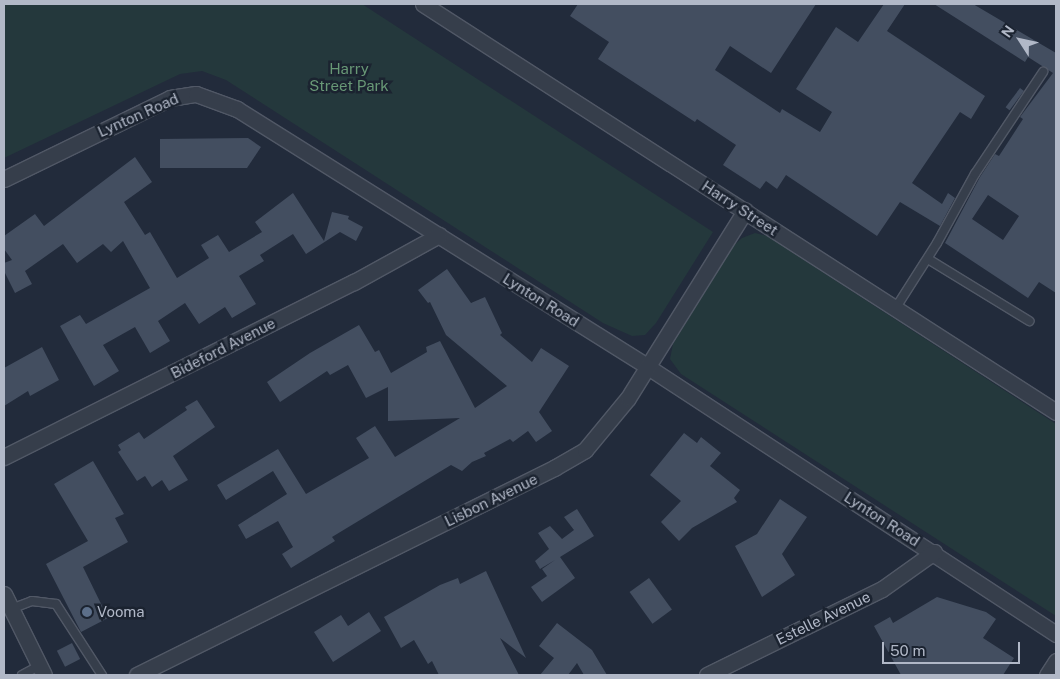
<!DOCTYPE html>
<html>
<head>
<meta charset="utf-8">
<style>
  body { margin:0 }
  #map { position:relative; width:1060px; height:679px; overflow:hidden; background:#222b3b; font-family:"Public Sans",sans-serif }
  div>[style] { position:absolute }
  .green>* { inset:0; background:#24383c }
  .building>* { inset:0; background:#434e60; transform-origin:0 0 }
  .roads { filter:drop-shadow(1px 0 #515866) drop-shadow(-1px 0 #515866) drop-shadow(0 1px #515866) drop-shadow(0 -1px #515866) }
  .lane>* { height:8px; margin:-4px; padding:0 4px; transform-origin:4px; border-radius:4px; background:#363e4b }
  .street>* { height:15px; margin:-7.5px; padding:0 7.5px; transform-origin:7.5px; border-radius:7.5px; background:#363e4b }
  .dots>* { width:14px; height:14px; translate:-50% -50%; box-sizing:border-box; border:2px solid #1b2330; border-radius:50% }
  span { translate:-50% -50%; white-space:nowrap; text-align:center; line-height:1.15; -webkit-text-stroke:5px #1b2330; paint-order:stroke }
  .park-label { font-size:15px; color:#689876 }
  .street-label { font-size:15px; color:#b1b8c7 }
  .poi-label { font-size:15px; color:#b1b8c7 }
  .left { translate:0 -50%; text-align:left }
  .frame { position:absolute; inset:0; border:5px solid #b1b8c7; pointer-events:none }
  .north { position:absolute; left:995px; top:15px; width:50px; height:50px; -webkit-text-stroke:4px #1b2330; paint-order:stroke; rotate:305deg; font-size:14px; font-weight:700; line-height:20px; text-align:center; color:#b1b8c7 }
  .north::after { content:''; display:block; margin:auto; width:18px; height:22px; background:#b1b8c7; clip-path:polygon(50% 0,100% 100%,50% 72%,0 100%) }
  .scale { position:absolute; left:882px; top:642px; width:138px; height:22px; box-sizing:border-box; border:2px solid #b1b8c7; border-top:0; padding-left:6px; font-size:15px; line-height:18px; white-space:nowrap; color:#b1b8c7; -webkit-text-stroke:4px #1b2330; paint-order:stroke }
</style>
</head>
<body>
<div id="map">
  <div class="green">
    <i style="clip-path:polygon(4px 4px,362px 4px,713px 232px,656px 323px,645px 335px,632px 336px,603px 323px,226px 80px,202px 71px,180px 74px,4px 158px)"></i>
    <i style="clip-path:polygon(755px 233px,767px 236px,1056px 424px,1056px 616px,681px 374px,670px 359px,673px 344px,733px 246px,742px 238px)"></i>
  </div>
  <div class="building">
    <i style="clip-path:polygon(578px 4px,816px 4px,771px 73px,730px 46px,715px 70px,780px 113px,782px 109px,820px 132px,832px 112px,796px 89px,836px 27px,858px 42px,884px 4px,905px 4px,887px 31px,985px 96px,971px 119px,960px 112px,912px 183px,942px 204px,948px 193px,955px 198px,940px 226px,900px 202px,877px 236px,786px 175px,777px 189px,766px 181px,760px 189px,723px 165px,736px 145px,697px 119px,695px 122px,598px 59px,609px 42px,570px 16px)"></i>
    <i style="clip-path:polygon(evenodd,934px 4px,973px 4px,1056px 53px,1056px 293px,1039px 282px,1028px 298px,945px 243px,980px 177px,995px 154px,999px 156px,1023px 119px,1020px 117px,1053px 73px,1028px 57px,1025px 62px,934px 4px,988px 195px,1019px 216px,1003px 240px,972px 219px,988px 195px)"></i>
    <i style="left:1020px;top:88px;width:5px;height:24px;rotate:37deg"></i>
    <i style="clip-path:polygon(248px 138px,261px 147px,247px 168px,160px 168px,160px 139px)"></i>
    <i style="clip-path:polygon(135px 157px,152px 182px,124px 202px,145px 235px,150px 232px,177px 278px,209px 258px,201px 245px,218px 235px,229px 252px,262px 232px,255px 222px,293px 193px,324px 241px,332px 212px,349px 216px,348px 219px,363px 227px,356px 241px,340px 232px,306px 254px,293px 234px,260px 255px,264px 261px,239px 276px,256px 304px,232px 318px,225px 307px,199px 324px,185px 303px,158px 321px,170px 341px,150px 353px,135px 327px,103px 345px,119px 371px,94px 386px,60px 326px,80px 315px,86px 324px,150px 288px,123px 241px,111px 252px,103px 244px,77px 263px,63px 244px,25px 271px,32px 284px,15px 293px,4px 271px,4px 263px,12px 260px,4px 249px,4px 236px,35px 214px,44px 226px)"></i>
    <i style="clip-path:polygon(447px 269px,471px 303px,485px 297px,502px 333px,500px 335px,532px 362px,541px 348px,569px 366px,539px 412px,552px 431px,536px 442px,528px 431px,513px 442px,510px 439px,484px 453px,486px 456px,472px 462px,462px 471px,451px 465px,332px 537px,335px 541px,291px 568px,282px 554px,293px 547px,278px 521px,246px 539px,238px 525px,287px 494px,273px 471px,226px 500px,217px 485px,278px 449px,306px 494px,369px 458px,356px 438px,375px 426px,395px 457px,460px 418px,388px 421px,388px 387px,366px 398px,348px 365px,330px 375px,327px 371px,280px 402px,267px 382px,310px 353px,359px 325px,375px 352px,379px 350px,391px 373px,427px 352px,426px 347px,440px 341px,475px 408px,507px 386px,446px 335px,430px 302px,428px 303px,418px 290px)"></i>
    <i style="clip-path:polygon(42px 347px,59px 380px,30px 396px,28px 391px,4px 406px,4px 368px)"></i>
    <i style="clip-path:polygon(197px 400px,215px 427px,173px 456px,188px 480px,169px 491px,162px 480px,152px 487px,145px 476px,137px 481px,118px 452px,121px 450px,118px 445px,139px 432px,144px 439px,187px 410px,185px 407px)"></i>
    <i style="clip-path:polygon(684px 433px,697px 443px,701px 437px,721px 453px,710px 466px,740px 490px,734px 498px,737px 502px,692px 528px,679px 541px,661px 522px,681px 501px,650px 475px)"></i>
    <i style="clip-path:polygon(93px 461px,124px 514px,115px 518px,128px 542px,83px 567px,108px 618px,81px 632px,46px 564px,88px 541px,54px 484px)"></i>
    <i style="clip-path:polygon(780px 499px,807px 517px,782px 554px,795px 575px,762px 597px,735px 546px,757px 534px)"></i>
    <i style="clip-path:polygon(577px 509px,594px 536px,560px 557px,575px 578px,542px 602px,531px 587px,547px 576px,542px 569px,555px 560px,540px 569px,535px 561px,549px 549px,538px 533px,550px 526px,562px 539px,574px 530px,564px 517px)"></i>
    <i style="clip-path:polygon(486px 571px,526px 658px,500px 638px,519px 675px,439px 675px,432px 661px,428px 664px,414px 640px,401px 648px,384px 617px,440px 585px,458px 578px,460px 584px)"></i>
    <i style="left:649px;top:578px;width:39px;height:24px;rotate:54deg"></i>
    <i style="clip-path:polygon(937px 597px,986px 612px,996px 619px,983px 638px,1014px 658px,1003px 675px,901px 675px,874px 626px,890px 617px,893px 623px)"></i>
    <i style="clip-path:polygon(369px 612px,381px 631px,333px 662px,314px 632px,341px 615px,348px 626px)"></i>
    <i style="clip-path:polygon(557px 623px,592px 650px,607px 675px,584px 675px,577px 663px,568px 675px,540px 675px,554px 658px,539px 646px)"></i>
    <i style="left:72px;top:643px;width:18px;height:17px;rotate:63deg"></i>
  </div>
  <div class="roads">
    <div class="lane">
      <i style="left:928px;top:259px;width:119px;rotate:31.5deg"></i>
      <i style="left:895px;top:309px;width:78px;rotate:-57.5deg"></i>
      <i style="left:937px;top:243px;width:79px;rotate:-61.2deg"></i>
      <i style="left:975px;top:174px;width:123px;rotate:-56.3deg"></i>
      <i style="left:11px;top:609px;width:22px;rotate:-21deg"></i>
      <i style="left:32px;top:601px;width:24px;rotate:7deg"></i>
      <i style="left:56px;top:604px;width:85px;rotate:57.1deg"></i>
      <i style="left:22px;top:675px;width:19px;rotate:-28deg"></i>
    </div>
    <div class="street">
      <i style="left:423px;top:4px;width:753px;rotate:32.8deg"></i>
      <i style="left:4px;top:179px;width:185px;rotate:-26deg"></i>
      <i style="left:170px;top:98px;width:26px;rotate:-9deg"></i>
      <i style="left:196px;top:94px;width:44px;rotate:20.1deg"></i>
      <i style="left:237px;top:109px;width:485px;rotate:32.1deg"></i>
      <i style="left:648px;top:367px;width:488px;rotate:33.2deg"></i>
      <i style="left:4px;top:457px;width:391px;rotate:-26.6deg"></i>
      <i style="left:354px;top:282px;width:97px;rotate:-28.9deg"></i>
      <i style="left:4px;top:594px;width:90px;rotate:63.7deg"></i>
      <i style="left:137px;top:675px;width:466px;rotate:-26.4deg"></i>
      <i style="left:554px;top:468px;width:36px;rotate:-30deg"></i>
      <i style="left:585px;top:450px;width:67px;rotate:-50.4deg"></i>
      <i style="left:628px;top:398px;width:221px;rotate:-58deg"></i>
      <i style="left:707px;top:675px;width:195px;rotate:-26.2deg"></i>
      <i style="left:882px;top:589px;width:64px;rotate:-35.4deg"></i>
      <i style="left:1047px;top:675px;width:17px;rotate:-57deg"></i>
    </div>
  </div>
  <div class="dots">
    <i style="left:87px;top:612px;background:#5c6f8a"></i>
  </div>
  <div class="park-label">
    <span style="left:349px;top:77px">Harry<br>Street Park</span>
  </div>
  <div class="street-label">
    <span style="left:138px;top:115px;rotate:-24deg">Lynton Road</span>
    <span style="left:740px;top:208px;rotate:33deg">Harry Street</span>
    <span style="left:541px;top:300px;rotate:32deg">Lynton Road</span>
    <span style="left:223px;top:348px;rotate:-27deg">Bideford Avenue</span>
    <span style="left:491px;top:500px;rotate:-26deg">Lisbon Avenue</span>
    <span style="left:882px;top:519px;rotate:33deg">Lynton Road</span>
    <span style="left:823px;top:618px;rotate:-26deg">Estelle Avenue</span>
  </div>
  <div class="poi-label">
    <span class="left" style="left:97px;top:612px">Vooma</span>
  </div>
  <div class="frame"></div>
  <div class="north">N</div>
  <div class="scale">50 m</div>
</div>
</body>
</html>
